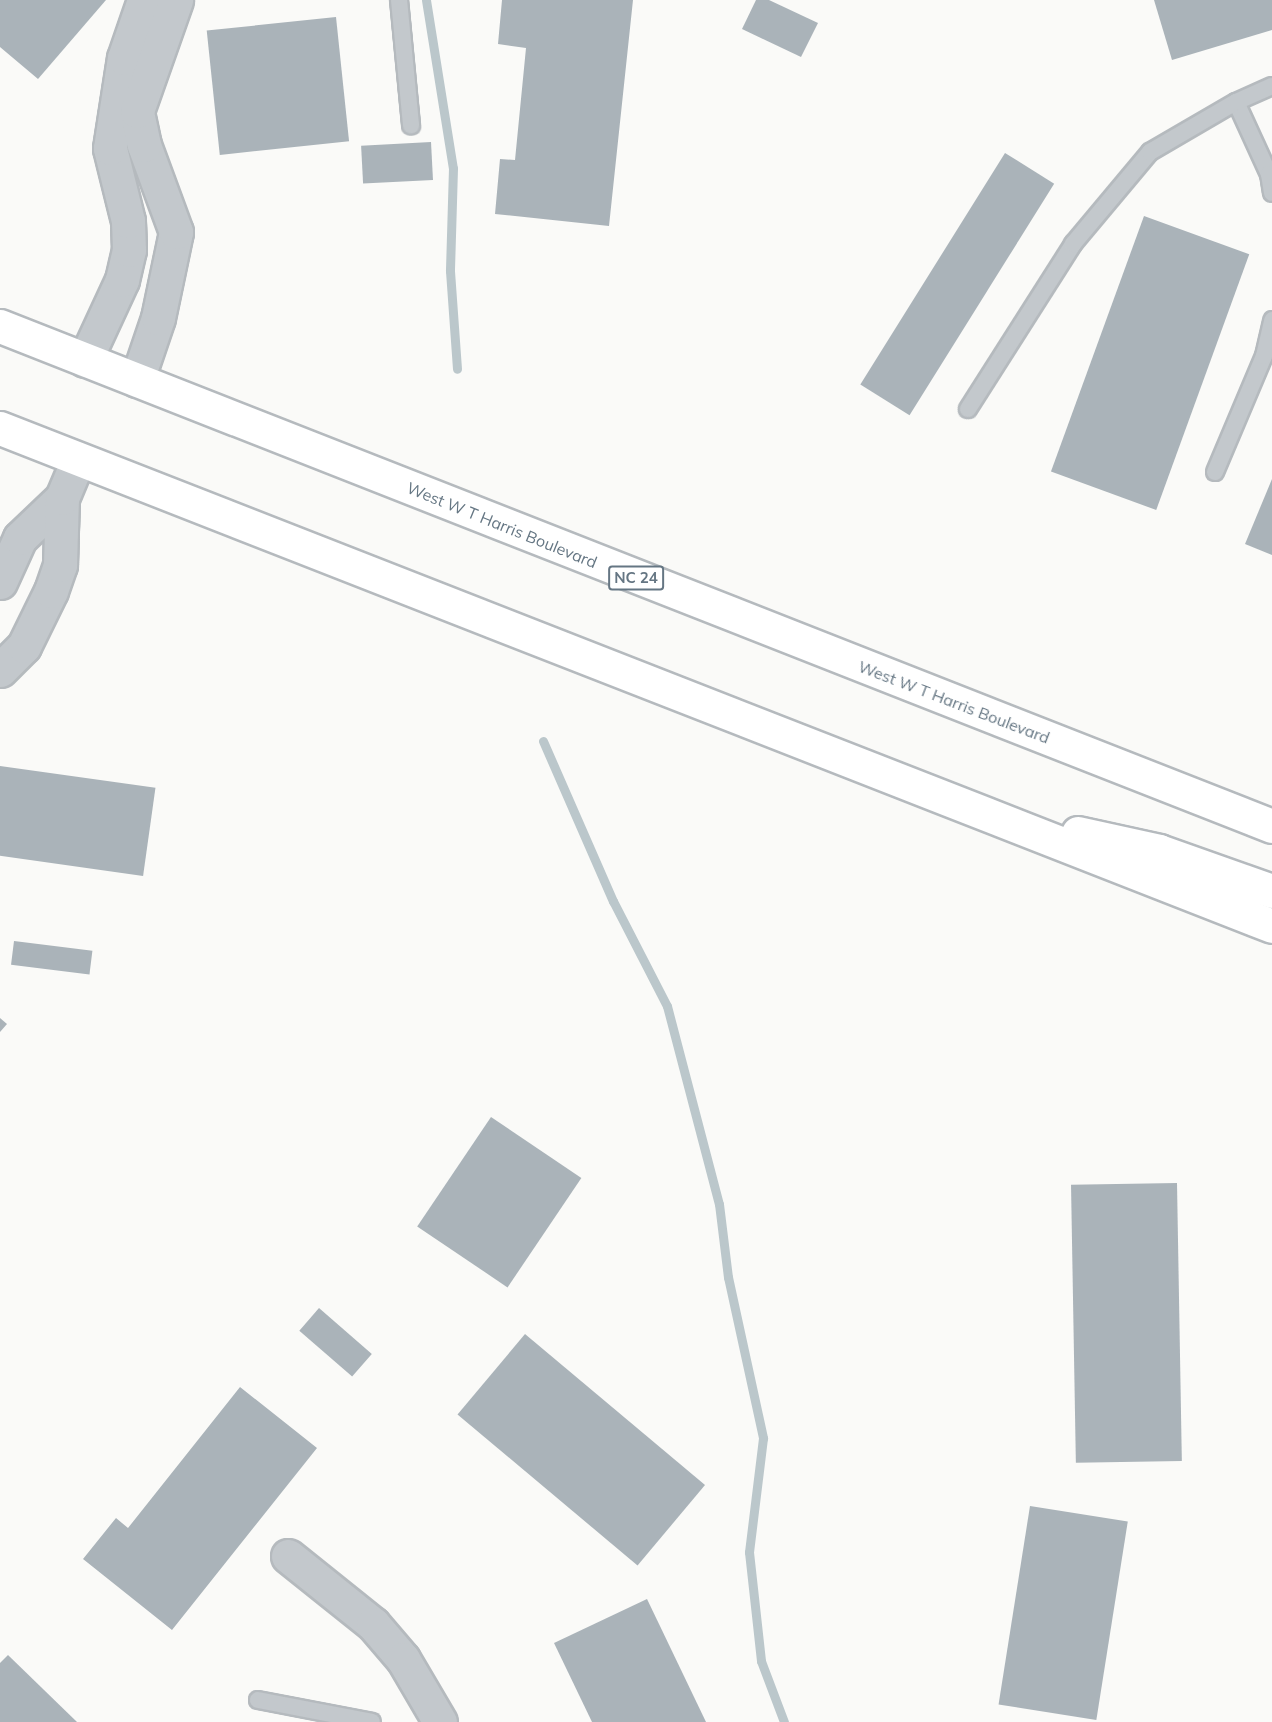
<!DOCTYPE html>
<html>
<head>
<meta charset="utf-8">
<style>
  body { margin:0 }
  #map { position:relative; width:1272px; height:1722px; overflow:hidden; background:#fafaf8; font-family:Mulish,sans-serif }
  div>[style] { position:absolute }
  .stream>* { height:9px; margin:-4.5px; padding:0 4.5px; transform-origin:4.5px; border-radius:4.5px; background:#bbc7cb }
  .building>* { inset:0; background:#aab3b9; transform-origin:0 0 }
  .roads { filter:drop-shadow(2px 0 #b5babe) drop-shadow(-2px 0 #b5babe) drop-shadow(0 2px #b5babe) drop-shadow(0 -2px #b5babe) }
  .service>* { height:16px; margin:-8px; padding:0 8px; transform-origin:8px; border-radius:8px; background:#c3c8cc }
  .minor>* { height:33px; margin:-16.5px; padding:0 16.5px; transform-origin:16.5px; border-radius:16.5px; background:#c3c8cc }
  .primary>* { height:33px; margin:-16.5px; padding:0 16.5px; transform-origin:16.5px; border-radius:16.5px; background:#fff }
  span { translate:-50% -50%; white-space:nowrap; text-align:center; line-height:1.15; -webkit-text-stroke:6px #fff; paint-order:stroke }
  .shield-label span { padding:2px 4px; background:#fff; border:2px solid; border-radius:4px; -webkit-text-stroke-width:0 }
  .shield-label { font-size:15px; color:#657683; font-weight:700 }
  .street-label { font-size:16px; color:#657683 }
</style>
</head>
<body>
<div id="map">
  <div class="stream">
    <i style="left:426px;top:0;width:170px;rotate:80.9deg"></i>
    <i style="left:453px;top:168px;width:103px;rotate:91.7deg"></i>
    <i style="left:450px;top:271px;width:98px;rotate:85.9deg"></i>
    <i style="left:543px;top:741px;width:175px;rotate:66.4deg"></i>
    <i style="left:613px;top:901px;width:118px;rotate:62.8deg"></i>
    <i style="left:667px;top:1006px;width:205px;rotate:75.3deg"></i>
    <i style="left:719px;top:1204px;width:74px;rotate:83deg"></i>
    <i style="left:728px;top:1277px;width:165px;rotate:77.7deg"></i>
    <i style="left:763px;top:1438px;width:115px;rotate:97deg"></i>
    <i style="left:749px;top:1552px;width:110px;rotate:83.7deg"></i>
    <i style="left:761px;top:1661px;width:65px;rotate:69.3deg"></i>
  </div>
  <div class="building">
    <i style="clip-path:polygon(0 0,106px 0,38px 79px,0 47px)"></i>
    <i style="clip-path:polygon(502px 0,633px 0,609px 226px,495px 214px,500px 159px,515px 160px,526px 48px,498px 44px)"></i>
    <i style="clip-path:polygon(756px 0,769px 0,818px 23px,801px 57px,742px 29px)"></i>
    <i style="clip-path:polygon(1154px 0,1272px 0,1272px 30px,1172px 60px)"></i>
    <i style="left:336px;top:17px;width:125px;height:130px;rotate:84deg"></i>
    <i style="left:431px;top:142px;width:38px;height:70px;rotate:87deg"></i>
    <i style="left:1005px;top:153px;width:58px;height:273px;rotate:32deg"></i>
    <i style="left:1144px;top:216px;width:112px;height:272px;rotate:20deg"></i>
    <i style="clip-path:polygon(1272px 479px,1272px 555px,1245px 544px)"></i>
    <i style="left:0;top:766px;width:157px;height:89px;rotate:8deg"></i>
    <i style="left:14px;top:941px;width:79px;height:24px;rotate:7deg"></i>
    <i style="clip-path:polygon(0 1018px,7px 1024px,0 1032px)"></i>
    <i style="left:491px;top:1117px;width:109px;height:132px;rotate:34deg"></i>
    <i style="left:1177px;top:1183px;width:278px;height:106px;rotate:89deg"></i>
    <i style="left:319px;top:1308px;width:70px;height:30px;rotate:41deg"></i>
    <i style="left:525px;top:1334px;width:235px;height:105px;rotate:40deg"></i>
    <i style="clip-path:polygon(240px 1387px,317px 1448px,172px 1630px,83px 1559px,116px 1518px,128px 1528px)"></i>
    <i style="left:1030px;top:1506px;width:99px;height:201px;rotate:9deg"></i>
    <i style="clip-path:polygon(647px 1599px,706px 1722px,592px 1722px,554px 1643px)"></i>
    <i style="clip-path:polygon(8px 1655px,77px 1722px,0 1722px,0 1663px)"></i>
  </div>
  <div class="roads">
    <div class="service">
      <i style="left:399px;top:0;width:126px;rotate:84.5deg"></i>
      <i style="left:1236px;top:102px;width:79px;rotate:65.4deg"></i>
      <i style="left:1269px;top:174px;width:19px;rotate:81deg"></i>
      <i style="left:968px;top:409px;width:196px;rotate:-57.5deg"></i>
      <i style="left:1073px;top:244px;width:120px;rotate:-50.1deg"></i>
      <i style="left:1150px;top:152px;width:99px;rotate:-30.2deg"></i>
      <i style="left:1236px;top:102px;width:39px;rotate:-24deg"></i>
      <i style="left:1215px;top:472px;width:126px;rotate:-67.1deg"></i>
      <i style="left:1264px;top:356px;width:37px;rotate:-77deg"></i>
      <i style="left:258px;top:1700px;width:116px;rotate:10.9deg"></i>
    </div>
    <div class="minor">
      <i style="left:85px;top:360px;width:88px;rotate:-65.2deg"></i>
      <i style="left:122px;top:280px;width:31px;rotate:-77deg"></i>
      <i style="left:129px;top:250px;width:29px;rotate:-92deg"></i>
      <i style="left:128px;top:221px;width:75px;rotate:-103.9deg"></i>
      <i style="left:110px;top:148px;width:91px;rotate:-81.2deg"></i>
      <i style="left:124px;top:58px;width:61px;rotate:-71deg"></i>
      <i style="left:137px;top:380px;width:65px;rotate:-71.3deg"></i>
      <i style="left:158px;top:318px;width:88px;rotate:-78.2deg"></i>
      <i style="left:176px;top:232px;width:93px;rotate:-110.2deg"></i>
      <i style="left:144px;top:145px;width:35px;rotate:-102deg"></i>
      <i style="left:137px;top:111px;width:118px;rotate:-70.6deg"></i>
      <i style="left:0;top:582px;width:48px;rotate:-65.6deg"></i>
      <i style="left:20px;top:538px;width:58px;rotate:-43.6deg"></i>
      <i style="left:0;top:670px;width:34px;rotate:-45deg"></i>
      <i style="left:24px;top:646px;width:61px;rotate:-63.9deg"></i>
      <i style="left:51px;top:591px;width:28px;rotate:-71deg"></i>
      <i style="left:60px;top:565px;width:67px;rotate:-88.3deg"></i>
      <i style="left:62px;top:498px;width:41px;rotate:-67.2deg"></i>
      <i style="left:288px;top:1556px;width:109px;rotate:38.7deg"></i>
      <i style="left:373px;top:1624px;width:46px;rotate:49.4deg"></i>
      <i style="left:403px;top:1659px;width:73px;rotate:59.6deg"></i>
    </div>
    <div class="primary">
      <i style="left:0;top:326px;width:1367px;rotate:21.46deg"></i>
      <i style="left:0;top:428px;width:1366px;rotate:21.38deg"></i>
      <i style="left:1078px;top:833px;width:83px;rotate:12.5deg"></i>
      <i style="left:1159px;top:851px;width:120px;rotate:19.5deg"></i>
    </div>
  </div>
  <div class="shield-label">
    <span style="left:636px;top:578px">NC 24</span>
  </div>
  <div class="street-label">
    <span style="left:502px;top:525px;rotate:22deg">West W T Harris Boulevard</span>
    <span style="left:954px;top:702px;rotate:21deg">West W T Harris Boulevard</span>
  </div>
</div>
</body>
</html>
